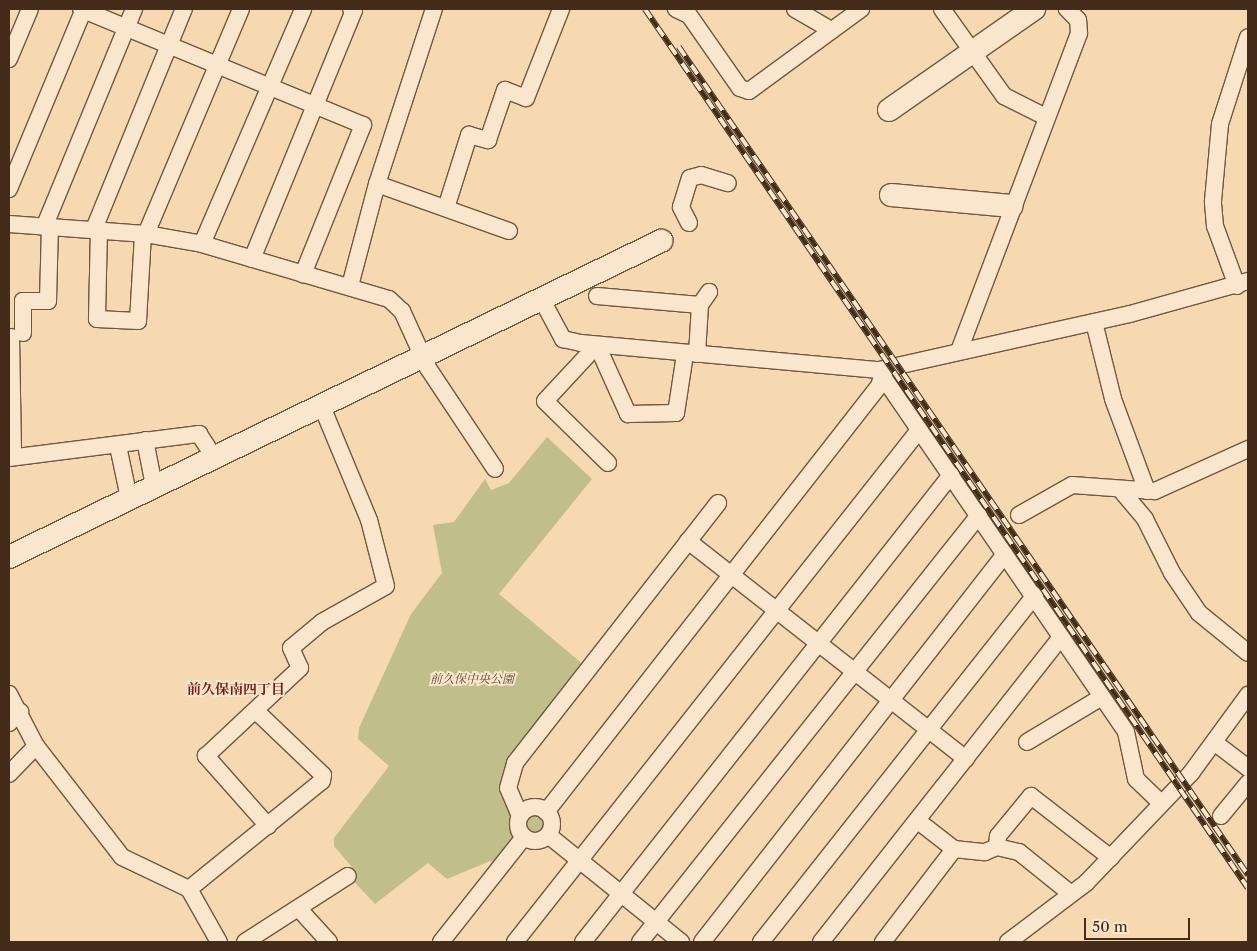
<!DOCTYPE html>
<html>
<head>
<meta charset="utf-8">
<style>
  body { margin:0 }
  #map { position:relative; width:1257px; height:951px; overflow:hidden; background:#f6d9b1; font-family:"Libre Caslon Text","Noto Serif JP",serif }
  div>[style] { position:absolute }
  .green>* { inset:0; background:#c0be89 }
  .round { border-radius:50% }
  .roads { filter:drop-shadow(1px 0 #70583f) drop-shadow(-1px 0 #70583f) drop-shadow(0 1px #70583f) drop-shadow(0 -1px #70583f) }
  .street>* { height:16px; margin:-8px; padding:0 8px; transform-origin:8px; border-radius:8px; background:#f9e6cc }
  .street>.ring { margin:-8px; padding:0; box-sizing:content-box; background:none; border:16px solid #f9e6cc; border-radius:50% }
  .secondary>* { height:22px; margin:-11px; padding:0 11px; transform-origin:11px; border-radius:11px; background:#f9e6cc }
  .rail>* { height:5.5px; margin-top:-2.75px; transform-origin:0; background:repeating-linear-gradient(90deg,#f9e6cc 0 11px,#432d19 0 22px); box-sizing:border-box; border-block:1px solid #432d19 }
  span { translate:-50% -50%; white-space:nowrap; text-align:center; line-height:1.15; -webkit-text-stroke:4px #f9e6cc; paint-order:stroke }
  .park-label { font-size:12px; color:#5c4a2f; font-style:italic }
  .neighbourhood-label { font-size:14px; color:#7a1f14; font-weight:700 }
  .frame { position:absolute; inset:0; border:10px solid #432d19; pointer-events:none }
  .scale { position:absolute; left:1084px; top:918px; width:106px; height:22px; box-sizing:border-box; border:2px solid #432d19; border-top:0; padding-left:6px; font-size:15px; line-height:18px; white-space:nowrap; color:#432d19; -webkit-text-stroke:4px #f9e6cc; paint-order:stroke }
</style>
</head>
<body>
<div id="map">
  <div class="green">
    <i style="clip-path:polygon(547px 437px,592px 479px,499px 594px,584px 665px,507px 767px,511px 827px,516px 839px,496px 865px,490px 861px,447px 879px,428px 863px,375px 904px,345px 872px,352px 867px,334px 846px,334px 838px,389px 766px,358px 739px,359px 728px,411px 614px,442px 573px,433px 525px,454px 522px,485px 479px,491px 490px,509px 483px)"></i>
    <i class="round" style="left:525px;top:814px;width:20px;height:20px"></i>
  </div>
  <div class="roads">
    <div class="street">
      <i style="left:81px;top:9px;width:305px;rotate:22.4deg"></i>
      <i style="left:363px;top:125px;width:161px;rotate:111.9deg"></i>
      <i style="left:676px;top:9px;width:14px;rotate:25deg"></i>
      <i style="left:689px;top:15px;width:89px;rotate:55.1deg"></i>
      <i style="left:740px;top:88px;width:9px;rotate:18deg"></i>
      <i style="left:749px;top:91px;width:139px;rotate:-36.2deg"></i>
      <i style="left:795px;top:9px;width:42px;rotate:30.3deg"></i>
      <i style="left:942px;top:9px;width:107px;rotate:54.5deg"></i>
      <i style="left:1004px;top:96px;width:47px;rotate:26.6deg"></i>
      <i style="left:9px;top:59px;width:54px;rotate:-67.2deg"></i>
      <i style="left:377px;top:184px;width:140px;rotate:19.6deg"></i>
      <i style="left:9px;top:189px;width:195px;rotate:-67.4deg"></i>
      <i style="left:446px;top:208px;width:77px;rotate:-72.5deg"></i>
      <i style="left:469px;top:135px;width:20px;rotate:15deg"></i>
      <i style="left:488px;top:140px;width:53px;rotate:-71.2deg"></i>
      <i style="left:505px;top:90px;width:22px;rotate:21deg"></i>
      <i style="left:526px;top:98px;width:96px;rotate:-68.5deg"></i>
      <i style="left:689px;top:223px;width:18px;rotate:-117deg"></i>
      <i style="left:681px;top:207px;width:30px;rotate:-73deg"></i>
      <i style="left:690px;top:178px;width:11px;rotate:-15deg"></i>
      <i style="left:701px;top:175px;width:28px;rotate:17deg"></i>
      <i style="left:9px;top:224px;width:137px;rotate:4.2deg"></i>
      <i style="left:146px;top:234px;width:57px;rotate:10.1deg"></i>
      <i style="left:202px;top:244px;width:195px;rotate:16.4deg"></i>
      <i style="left:389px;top:299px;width:18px;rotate:43deg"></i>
      <i style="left:402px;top:311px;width:63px;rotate:65.5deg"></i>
      <i style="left:428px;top:368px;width:121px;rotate:56.4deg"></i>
      <i style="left:45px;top:225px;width:234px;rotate:-67.6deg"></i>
      <i style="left:94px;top:229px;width:238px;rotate:-67.8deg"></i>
      <i style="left:99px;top:229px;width:90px;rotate:91.3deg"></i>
      <i style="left:97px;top:319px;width:41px;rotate:2.8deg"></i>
      <i style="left:138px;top:321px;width:87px;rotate:-86.7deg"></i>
      <i style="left:146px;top:234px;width:244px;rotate:-67.1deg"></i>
      <i style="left:202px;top:244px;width:256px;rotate:-66.7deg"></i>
      <i style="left:252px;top:259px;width:269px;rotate:-67.7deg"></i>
      <i style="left:354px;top:10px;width:3px;rotate:-162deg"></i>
      <i style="left:350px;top:286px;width:106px;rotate:-75.2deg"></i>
      <i style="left:377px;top:184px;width:184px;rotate:-72deg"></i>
      <i style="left:1237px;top:286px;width:64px;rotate:-110.1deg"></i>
      <i style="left:1215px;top:226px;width:25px;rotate:-95deg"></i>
      <i style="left:1213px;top:201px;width:77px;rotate:-84.8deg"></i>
      <i style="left:1220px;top:124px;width:91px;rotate:-72.2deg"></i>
      <i style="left:597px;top:296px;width:103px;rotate:5deg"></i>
      <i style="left:700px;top:305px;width:49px;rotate:93.5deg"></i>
      <i style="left:541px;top:298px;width:47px;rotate:61.8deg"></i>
      <i style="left:563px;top:339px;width:18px;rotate:13deg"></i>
      <i style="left:581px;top:343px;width:299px;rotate:5.2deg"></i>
      <i style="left:879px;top:370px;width:257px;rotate:-12.6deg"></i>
      <i style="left:1130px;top:314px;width:123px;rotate:-15.6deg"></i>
      <i style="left:700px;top:305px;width:16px;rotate:-55deg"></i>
      <i style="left:1094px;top:322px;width:79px;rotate:76.1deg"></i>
      <i style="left:1113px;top:399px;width:98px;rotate:69.7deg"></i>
      <i style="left:23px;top:333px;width:32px;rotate:-90deg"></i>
      <i style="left:23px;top:301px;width:25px"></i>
      <i style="left:48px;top:301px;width:76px;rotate:-88.5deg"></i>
      <i style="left:11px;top:337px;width:120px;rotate:89deg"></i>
      <i style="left:959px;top:351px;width:340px;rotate:-69.3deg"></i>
      <i style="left:1079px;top:33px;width:13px;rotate:-94deg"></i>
      <i style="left:1078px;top:20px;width:16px;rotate:-135deg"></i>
      <i style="left:879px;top:371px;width:437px;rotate:55.6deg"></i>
      <i style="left:1126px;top:732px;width:48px;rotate:78deg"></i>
      <i style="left:1136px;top:779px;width:35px;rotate:44deg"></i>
      <i style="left:145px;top:440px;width:47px;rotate:78.9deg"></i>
      <i style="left:118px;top:446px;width:53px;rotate:78.1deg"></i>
      <i style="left:9px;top:458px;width:192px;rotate:-7.2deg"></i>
      <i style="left:199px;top:434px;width:27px;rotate:57deg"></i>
      <i style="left:608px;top:463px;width:88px;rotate:-135.5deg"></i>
      <i style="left:545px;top:401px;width:76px;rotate:-47.1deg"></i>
      <i style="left:597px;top:345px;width:76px;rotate:65.8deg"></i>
      <i style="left:628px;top:414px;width:48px;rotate:-1.2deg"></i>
      <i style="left:676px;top:413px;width:60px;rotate:-81.3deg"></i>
      <i style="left:1120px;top:489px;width:39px;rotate:50deg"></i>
      <i style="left:1145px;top:519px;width:60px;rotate:63.4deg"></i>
      <i style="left:1172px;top:573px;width:48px;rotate:56deg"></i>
      <i style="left:1199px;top:613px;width:63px;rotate:39.2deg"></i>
      <i style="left:1019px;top:515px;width:61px;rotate:-29.5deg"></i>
      <i style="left:1072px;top:485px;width:83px;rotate:4.1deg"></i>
      <i style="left:1155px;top:491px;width:102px;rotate:-24.3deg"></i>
      <i style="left:688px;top:541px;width:353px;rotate:38.1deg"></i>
      <i style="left:9px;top:694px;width:59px;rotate:62.6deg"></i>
      <i style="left:36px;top:746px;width:140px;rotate:52.2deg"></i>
      <i style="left:122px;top:857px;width:74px;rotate:25.5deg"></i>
      <i style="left:189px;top:889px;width:61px;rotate:60.5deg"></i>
      <i style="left:9px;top:723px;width:16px;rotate:-45deg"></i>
      <i style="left:1027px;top:742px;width:87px;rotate:-31deg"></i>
      <i style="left:1214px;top:742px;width:43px;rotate:37.4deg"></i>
      <i style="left:9px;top:774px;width:39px;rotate:-46deg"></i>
      <i class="ring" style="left:518px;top:807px;width:18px;height:18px"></i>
      <i style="left:546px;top:812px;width:541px;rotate:-51.99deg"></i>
      <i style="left:879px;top:386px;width:9px;rotate:-72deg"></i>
      <i style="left:520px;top:816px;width:30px;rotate:-113deg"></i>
      <i style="left:508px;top:788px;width:26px;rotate:-74deg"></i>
      <i style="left:515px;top:763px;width:330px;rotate:-52deg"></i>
      <i style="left:1221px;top:816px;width:43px;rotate:-50.7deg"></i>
      <i style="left:918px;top:821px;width:46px;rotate:37.9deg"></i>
      <i style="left:954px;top:849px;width:31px;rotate:6deg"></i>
      <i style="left:985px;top:852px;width:13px;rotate:-23deg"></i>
      <i style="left:997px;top:847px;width:23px;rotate:13deg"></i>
      <i style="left:1019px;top:852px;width:67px;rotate:38.9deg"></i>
      <i style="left:268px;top:826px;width:94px;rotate:-131.5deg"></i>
      <i style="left:206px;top:756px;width:129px;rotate:-43.1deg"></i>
      <i style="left:300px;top:668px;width:22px;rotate:-114deg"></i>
      <i style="left:291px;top:648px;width:40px;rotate:-40deg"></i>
      <i style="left:322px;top:622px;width:73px;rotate:-29.4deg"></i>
      <i style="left:386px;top:586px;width:68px;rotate:-104.4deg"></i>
      <i style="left:369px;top:520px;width:126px;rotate:-112.5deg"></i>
      <i style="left:548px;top:835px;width:171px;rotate:38.8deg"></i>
      <i style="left:997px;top:847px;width:11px;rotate:-85deg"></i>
      <i style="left:998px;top:836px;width:52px;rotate:-50.5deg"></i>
      <i style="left:1031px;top:796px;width:101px;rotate:37.8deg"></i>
      <i style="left:189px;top:889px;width:171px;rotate:-39.1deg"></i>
      <i style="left:322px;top:781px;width:6px;rotate:-81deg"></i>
      <i style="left:323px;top:775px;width:93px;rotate:-136.3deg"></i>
      <i style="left:300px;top:910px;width:43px;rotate:47.8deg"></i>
      <i style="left:245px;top:942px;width:122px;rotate:-32.7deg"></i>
      <i style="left:441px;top:942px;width:134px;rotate:-51.7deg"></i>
      <i style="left:515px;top:942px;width:652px;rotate:-51.72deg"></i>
      <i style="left:583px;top:942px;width:595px;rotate:-51.76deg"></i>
      <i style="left:640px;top:942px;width:545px;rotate:-51.55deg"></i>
      <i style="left:702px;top:942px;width:492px;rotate:-52deg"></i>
      <i style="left:761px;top:942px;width:442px;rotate:-51.7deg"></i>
      <i style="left:821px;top:942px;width:388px;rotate:-51.8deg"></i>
      <i style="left:883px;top:942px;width:117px;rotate:-52.6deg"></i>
      <i style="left:1008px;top:942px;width:98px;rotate:-37.1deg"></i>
      <i style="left:1086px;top:883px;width:152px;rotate:-46.3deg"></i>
      <i style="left:1191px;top:773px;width:97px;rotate:-53.8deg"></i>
    </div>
    <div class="secondary">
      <i style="left:889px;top:110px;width:177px;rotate:-34.9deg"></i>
      <i style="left:891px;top:195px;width:121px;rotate:5.2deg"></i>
      <i style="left:9px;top:557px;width:725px;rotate:-25.86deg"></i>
    </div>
  </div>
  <div class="rail">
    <i style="left:645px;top:9px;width:1066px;rotate:55.55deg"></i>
    <i style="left:679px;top:47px;width:1005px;rotate:55.5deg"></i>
  </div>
  <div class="park-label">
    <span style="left:472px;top:679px">前久保中央公園</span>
  </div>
  <div class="neighbourhood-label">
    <span style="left:236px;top:689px">前久保南四丁目</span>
  </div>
  <div class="frame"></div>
  <div class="scale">50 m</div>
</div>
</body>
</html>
